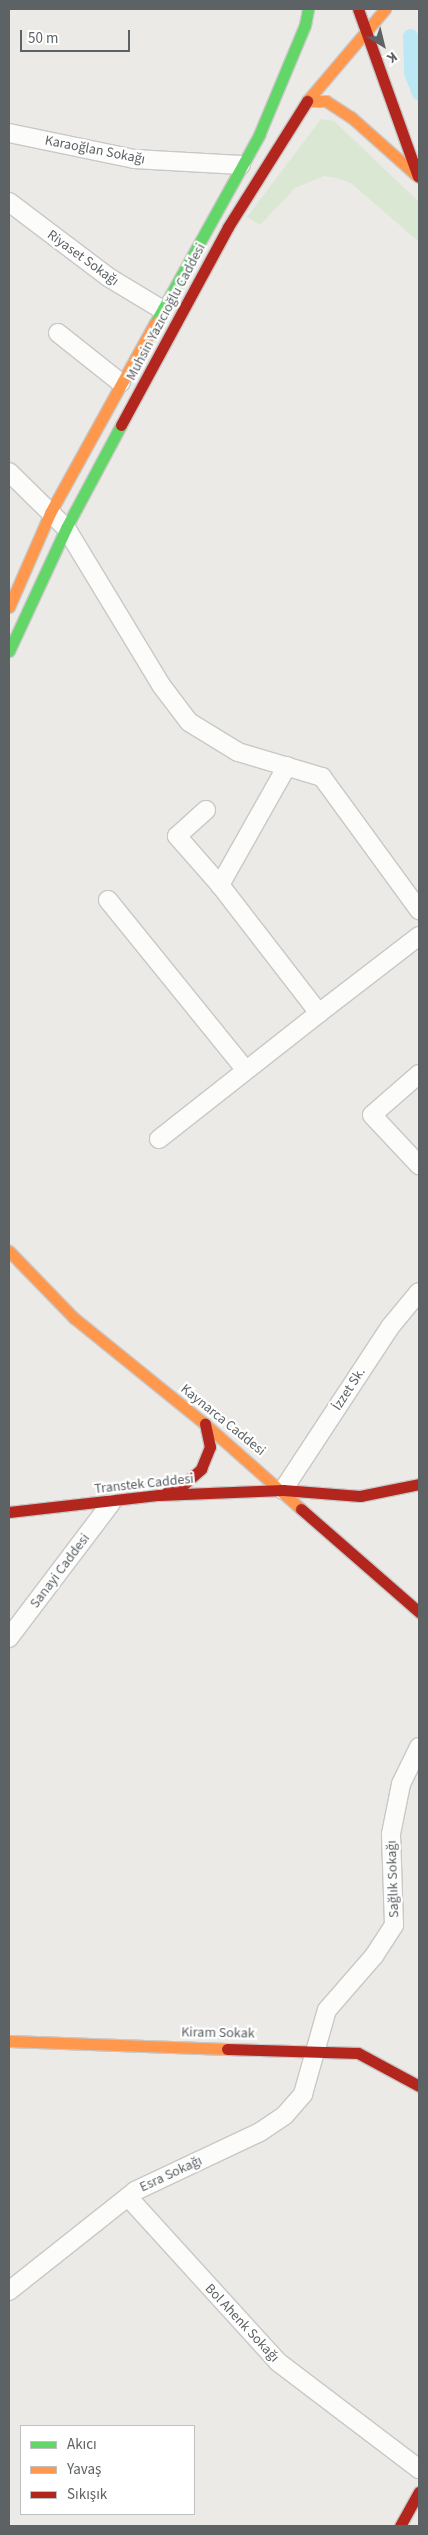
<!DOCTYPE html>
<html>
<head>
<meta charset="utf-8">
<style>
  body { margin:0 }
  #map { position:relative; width:428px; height:2535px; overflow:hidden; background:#eceae7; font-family:"Source Sans 3",sans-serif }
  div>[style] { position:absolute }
  .green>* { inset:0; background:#d9e7d3 }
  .canal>* { height:15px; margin:-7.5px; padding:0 7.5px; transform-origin:7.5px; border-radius:7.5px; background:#bce8f5 }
  .roads { filter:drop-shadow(1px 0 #c8c8c8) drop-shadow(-1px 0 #c8c8c8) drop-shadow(0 1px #c8c8c8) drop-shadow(0 -1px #c8c8c8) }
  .street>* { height:18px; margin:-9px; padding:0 9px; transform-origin:9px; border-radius:9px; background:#fcfcfb }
  .fast>* { height:11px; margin:-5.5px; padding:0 5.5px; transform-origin:5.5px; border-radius:5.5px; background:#63d668 }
  .slow>* { height:11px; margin:-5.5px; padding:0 5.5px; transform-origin:5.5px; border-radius:5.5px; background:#ff974d }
  .jam>* { height:11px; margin:-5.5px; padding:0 5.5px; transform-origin:5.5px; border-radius:5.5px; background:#b3261e }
  span { translate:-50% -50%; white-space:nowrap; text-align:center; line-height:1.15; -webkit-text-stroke:4.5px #fff; paint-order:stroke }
  .street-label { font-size:14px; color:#5d6265 }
  .frame { position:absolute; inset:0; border:10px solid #5d6265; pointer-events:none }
  .legend { position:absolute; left:20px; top:2425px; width:175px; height:90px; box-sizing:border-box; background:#fff; border:1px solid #bec0c1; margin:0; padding:6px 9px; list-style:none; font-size:15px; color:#5d6265 }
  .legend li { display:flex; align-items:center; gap:10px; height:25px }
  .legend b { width:25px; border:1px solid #bec0c1 }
  .north { position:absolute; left:358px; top:20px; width:50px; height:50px; -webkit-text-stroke:4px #fff; paint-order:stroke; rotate:144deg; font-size:14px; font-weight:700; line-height:20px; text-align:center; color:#5d6265 }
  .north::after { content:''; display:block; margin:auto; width:18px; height:22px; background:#5d6265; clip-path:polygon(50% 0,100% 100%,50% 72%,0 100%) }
  .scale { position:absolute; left:20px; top:30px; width:110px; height:22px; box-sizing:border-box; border:2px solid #5d6265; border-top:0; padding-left:6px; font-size:15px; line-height:18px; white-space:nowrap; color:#5d6265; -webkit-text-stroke:4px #fff; paint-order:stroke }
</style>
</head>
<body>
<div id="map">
  <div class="green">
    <i style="clip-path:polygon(321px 119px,334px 121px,419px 202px,419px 242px,351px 183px,337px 178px,324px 176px,295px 188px,260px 225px,247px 217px)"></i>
  </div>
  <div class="canal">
    <i style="left:410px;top:36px;width:36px;rotate:88deg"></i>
    <i style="left:411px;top:72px;width:22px;rotate:69deg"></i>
  </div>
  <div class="roads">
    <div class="street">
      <i style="left:9px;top:133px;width:128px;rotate:11.7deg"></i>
      <i style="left:134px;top:159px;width:107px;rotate:3.2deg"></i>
      <i style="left:9px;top:202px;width:124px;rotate:37.1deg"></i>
      <i style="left:108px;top:277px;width:62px;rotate:31.1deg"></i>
      <i style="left:58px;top:333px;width:80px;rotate:38.4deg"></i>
      <i style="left:9px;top:472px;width:80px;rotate:44.5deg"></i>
      <i style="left:66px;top:528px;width:184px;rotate:58.8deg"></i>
      <i style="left:161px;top:685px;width:46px;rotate:52.9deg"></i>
      <i style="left:189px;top:722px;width:57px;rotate:31.5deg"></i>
      <i style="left:238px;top:752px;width:88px;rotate:16.6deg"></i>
      <i style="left:322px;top:777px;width:165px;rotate:53.9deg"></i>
      <i style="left:287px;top:766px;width:137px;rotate:119.4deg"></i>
      <i style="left:220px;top:885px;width:162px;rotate:52.3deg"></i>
      <i style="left:319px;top:1013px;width:126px;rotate:-37.6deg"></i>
      <i style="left:206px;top:810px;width:39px;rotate:138deg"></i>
      <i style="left:177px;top:836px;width:65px;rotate:48.7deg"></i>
      <i style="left:108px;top:900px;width:218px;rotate:51deg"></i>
      <i style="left:419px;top:1074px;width:62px;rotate:138.9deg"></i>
      <i style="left:372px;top:1115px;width:69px;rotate:46.8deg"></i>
      <i style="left:159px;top:1139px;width:204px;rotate:-38.2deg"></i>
      <i style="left:283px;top:1490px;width:195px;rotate:-56.7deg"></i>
      <i style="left:390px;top:1327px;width:45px;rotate:-50.4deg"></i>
      <i style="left:9px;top:1638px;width:169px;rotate:-52.9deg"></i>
      <i style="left:128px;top:2197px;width:223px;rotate:47.7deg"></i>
      <i style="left:278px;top:2362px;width:177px;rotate:37.2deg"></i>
      <i style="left:9px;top:2291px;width:161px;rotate:-38.4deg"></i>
      <i style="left:135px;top:2191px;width:138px;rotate:-25.3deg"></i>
      <i style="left:260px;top:2132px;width:30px;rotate:-34deg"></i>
      <i style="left:285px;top:2115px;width:28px;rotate:-49deg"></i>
      <i style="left:303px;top:2094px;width:87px;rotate:-74.1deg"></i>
      <i style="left:327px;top:2010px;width:72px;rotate:-49deg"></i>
      <i style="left:374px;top:1956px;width:37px;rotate:-57deg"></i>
      <i style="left:394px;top:1925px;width:91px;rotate:-91.9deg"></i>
      <i style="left:391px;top:1834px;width:51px;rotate:-78.7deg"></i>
      <i style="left:401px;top:1784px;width:41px;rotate:-64.1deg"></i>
    </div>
    <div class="fast">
      <i style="left:155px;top:323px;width:215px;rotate:-61deg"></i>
      <i style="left:259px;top:135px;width:119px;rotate:-67.3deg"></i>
      <i style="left:305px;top:25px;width:16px;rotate:-79deg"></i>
      <i style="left:9px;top:651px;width:136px;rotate:-65.1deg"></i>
      <i style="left:66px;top:528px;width:117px;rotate:-61.9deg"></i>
    </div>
    <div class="slow">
      <i style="left:307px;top:101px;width:19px"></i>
      <i style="left:326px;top:101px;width:30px;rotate:33deg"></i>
      <i style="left:351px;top:117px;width:87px;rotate:41.7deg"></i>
      <i style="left:307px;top:101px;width:121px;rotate:-49.7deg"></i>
      <i style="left:9px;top:607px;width:103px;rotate:-66.4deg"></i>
      <i style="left:50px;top:513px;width:217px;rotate:-61.1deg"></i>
      <i style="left:9px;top:1251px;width:93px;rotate:45.9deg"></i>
      <i style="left:74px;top:1318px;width:169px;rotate:39deg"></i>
      <i style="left:205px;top:1424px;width:128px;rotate:41.5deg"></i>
      <i style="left:9px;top:2041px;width:218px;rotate:2.1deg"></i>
    </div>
    <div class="jam">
      <i style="left:358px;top:9px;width:178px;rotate:70.3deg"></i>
      <i style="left:121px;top:425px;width:225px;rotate:-61.6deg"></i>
      <i style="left:228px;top:227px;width:149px;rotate:-57.9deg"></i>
      <i style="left:166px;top:1493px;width:20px;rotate:-27deg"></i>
      <i style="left:184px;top:1484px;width:23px;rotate:-41deg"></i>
      <i style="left:201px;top:1469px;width:24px;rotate:-68deg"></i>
      <i style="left:210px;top:1447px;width:24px;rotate:-102deg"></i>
      <i style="left:301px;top:1509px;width:157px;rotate:41.1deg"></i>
      <i style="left:9px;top:1512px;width:151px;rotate:-6.5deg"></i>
      <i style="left:159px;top:1495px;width:124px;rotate:-2.3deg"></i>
      <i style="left:283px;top:1490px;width:77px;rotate:4.5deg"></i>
      <i style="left:360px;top:1496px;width:60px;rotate:-11.5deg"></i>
      <i style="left:227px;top:2049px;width:131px;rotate:1.7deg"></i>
      <i style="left:358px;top:2053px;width:69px;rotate:28.4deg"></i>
      <i style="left:400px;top:2526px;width:39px;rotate:-61deg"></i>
    </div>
  </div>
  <div class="street-label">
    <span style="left:95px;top:150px;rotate:11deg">Karaoğlan Sokağı</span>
    <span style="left:83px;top:258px;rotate:36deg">Riyaset Sokağı</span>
    <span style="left:166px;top:312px;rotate:-62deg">Muhsin Yazıcıoğlu Caddesi</span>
    <span style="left:349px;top:1389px;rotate:-57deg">İzzet Sk.</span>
    <span style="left:223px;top:1420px;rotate:39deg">Kaynarca Caddesi</span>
    <span style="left:144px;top:1484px;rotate:-6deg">Transtek Caddesi</span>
    <span style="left:60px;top:1571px;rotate:-53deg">Sanayi Caddesi</span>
    <span style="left:393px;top:1879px;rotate:-92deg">Sağlık Sokağı</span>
    <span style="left:218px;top:2033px;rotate:1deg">Kiram Sokak</span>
    <span style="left:171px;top:2174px;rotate:-25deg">Esra Sokağı</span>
    <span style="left:242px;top:2323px;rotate:47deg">Bol Ahenk Sokağı</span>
  </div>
  <div class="frame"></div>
  <ul class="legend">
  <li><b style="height:6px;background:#63d668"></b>Akıcı</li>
  <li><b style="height:6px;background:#ff974d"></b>Yavaş</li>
  <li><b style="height:6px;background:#b3261e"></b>Sıkışık</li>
  </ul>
  <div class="north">K</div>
  <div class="scale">50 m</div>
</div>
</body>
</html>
